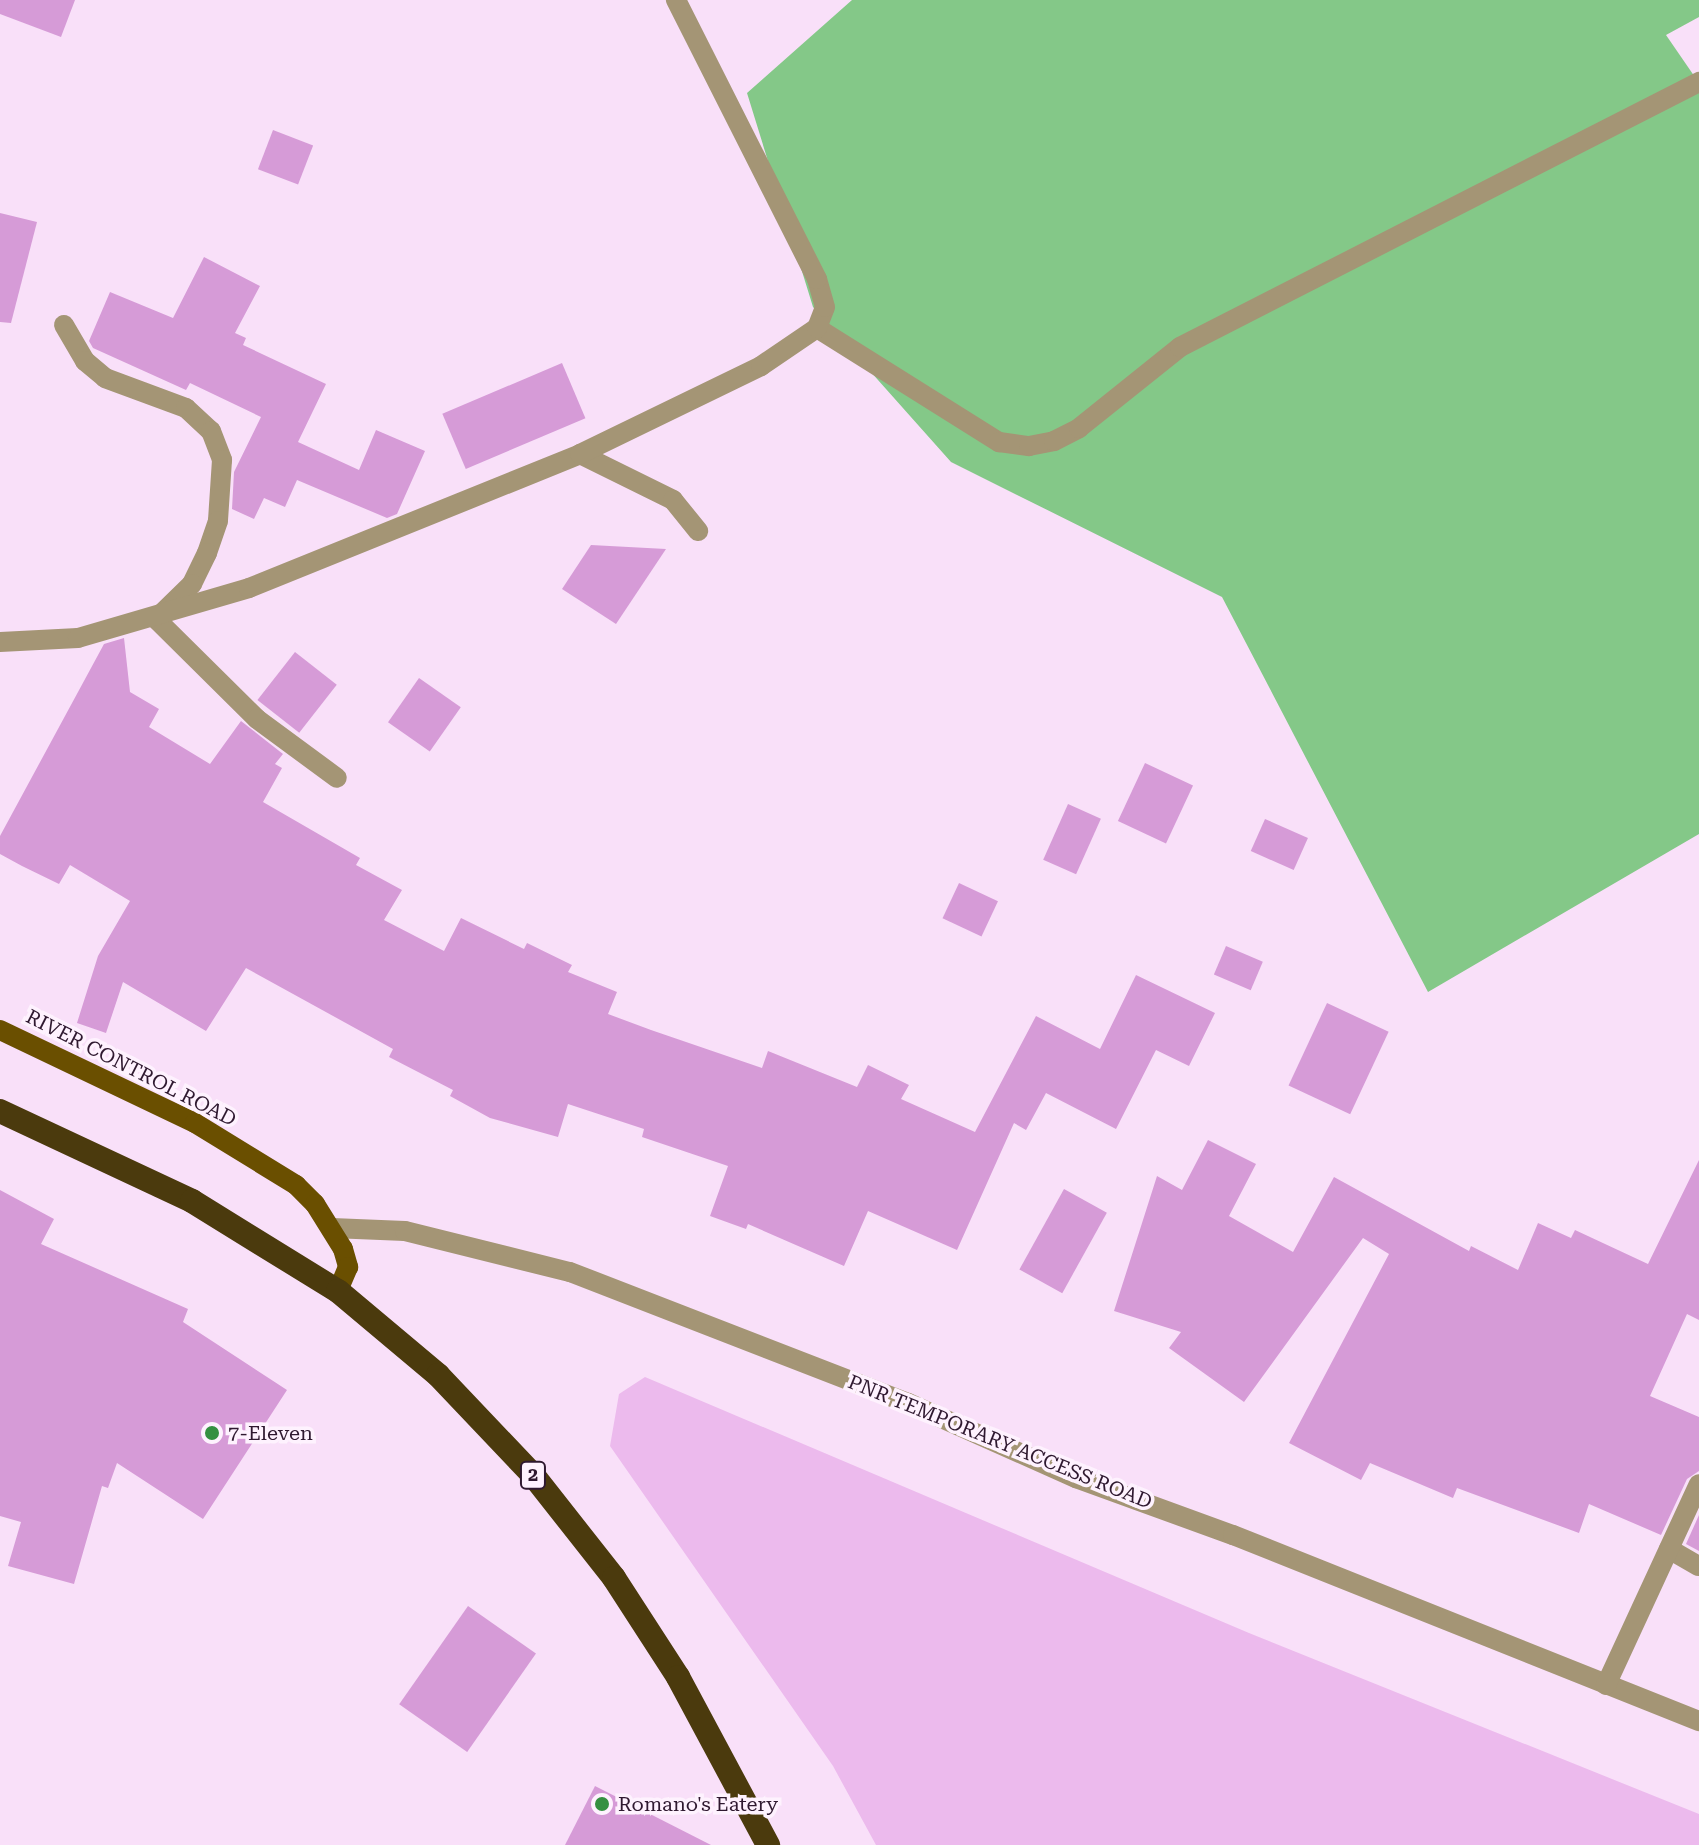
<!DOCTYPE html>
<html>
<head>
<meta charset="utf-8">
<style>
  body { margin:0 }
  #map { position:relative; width:1699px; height:1845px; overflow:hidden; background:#f9e0f9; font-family:"Roboto Serif",serif }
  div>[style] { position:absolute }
  .green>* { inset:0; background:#ecbaed }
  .water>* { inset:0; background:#84c888 }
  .building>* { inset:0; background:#d69bd7; transform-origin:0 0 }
  .minor>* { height:20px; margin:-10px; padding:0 10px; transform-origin:10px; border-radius:10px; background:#a49575 }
  .major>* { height:20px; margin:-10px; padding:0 10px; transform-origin:10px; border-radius:10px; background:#6a4f00 }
  .highway>* { height:24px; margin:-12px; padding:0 12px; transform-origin:12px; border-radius:12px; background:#4b3a0d }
  .dots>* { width:22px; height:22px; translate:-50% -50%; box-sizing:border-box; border:4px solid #fef2fe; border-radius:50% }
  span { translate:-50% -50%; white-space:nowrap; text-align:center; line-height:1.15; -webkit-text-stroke:7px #fef2fe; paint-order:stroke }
  .shield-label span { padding:2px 6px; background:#fef2fe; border:2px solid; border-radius:6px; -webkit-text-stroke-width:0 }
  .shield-label { font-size:18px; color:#2f1930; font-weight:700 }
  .street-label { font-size:20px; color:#2f1930 }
  .poi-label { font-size:20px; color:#2f1930 }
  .left { translate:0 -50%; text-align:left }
</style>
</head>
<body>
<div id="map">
  <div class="green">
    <i style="clip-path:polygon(645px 1377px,1249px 1633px,1699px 1814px,1699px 1845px,876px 1845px,833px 1766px,610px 1446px,619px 1394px)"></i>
  </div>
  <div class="water">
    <i style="clip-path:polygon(852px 0,1699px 0,1699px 17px,1666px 35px,1699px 83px,1699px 834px,1428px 992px,1222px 597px,951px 462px,813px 307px,747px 93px)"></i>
  </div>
  <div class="building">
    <i style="clip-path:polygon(0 0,75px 0,61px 37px,0 14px)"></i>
    <i style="left:273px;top:130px;width:43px;height:42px;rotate:21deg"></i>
    <i style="clip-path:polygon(0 213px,37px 222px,11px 323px,0 322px)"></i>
    <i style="clip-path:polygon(204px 257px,260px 286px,235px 333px,246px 338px,243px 345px,326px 384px,298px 442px,359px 470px,376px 430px,425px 451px,397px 514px,387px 518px,297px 480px,285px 507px,264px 498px,254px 519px,232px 509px,234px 472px,261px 417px,190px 383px,186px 390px,93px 348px,89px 341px,110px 292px,173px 318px)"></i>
    <i style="left:562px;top:363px;width:60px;height:130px;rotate:67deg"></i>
    <i style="clip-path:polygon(591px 545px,666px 549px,616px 624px,562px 589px)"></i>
    <i style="clip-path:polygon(124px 638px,130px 692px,159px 709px,149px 727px,210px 764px,241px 721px,283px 754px,275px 764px,282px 768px,263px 802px,360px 858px,356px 865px,402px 890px,384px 920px,444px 951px,461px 918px,524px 949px,527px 943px,572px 965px,568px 972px,617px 992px,608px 1014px,651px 1030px,762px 1068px,768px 1051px,857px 1087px,868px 1065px,909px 1085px,901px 1099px,975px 1132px,1036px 1016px,1100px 1049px,1136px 975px,1215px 1013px,1189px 1066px,1156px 1050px,1116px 1129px,1046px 1093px,1026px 1130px,1014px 1123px,957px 1250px,868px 1211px,844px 1266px,748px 1224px,746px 1229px,710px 1216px,728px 1166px,642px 1137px,644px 1129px,568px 1104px,558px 1137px,490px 1118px,450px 1096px,453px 1090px,389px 1057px,393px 1049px,246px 968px,206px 1031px,123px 982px,106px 1033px,77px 1023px,98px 956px,130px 901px,70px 865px,59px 884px,22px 866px,0 854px,0 836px,104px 644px)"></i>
    <i style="left:295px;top:652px;width:53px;height:61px;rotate:38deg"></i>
    <i style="left:419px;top:678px;width:51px;height:54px;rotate:35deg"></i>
    <i style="left:1145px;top:763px;width:53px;height:64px;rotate:25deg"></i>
    <i style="left:1068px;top:804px;width:36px;height:61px;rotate:24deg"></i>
    <i style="left:1265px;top:819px;width:47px;height:35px;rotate:24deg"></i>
    <i style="left:959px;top:883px;width:43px;height:39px;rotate:25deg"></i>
    <i style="left:1226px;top:946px;width:40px;height:31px;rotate:23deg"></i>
    <i style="left:1327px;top:1003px;width:68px;height:91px;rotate:25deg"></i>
    <i style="clip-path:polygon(1208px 1140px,1256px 1164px,1229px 1216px,1293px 1252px,1334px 1177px,1469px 1251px,1471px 1246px,1518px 1270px,1538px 1223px,1571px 1238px,1575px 1230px,1648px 1264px,1699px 1160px,1699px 1320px,1687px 1314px,1650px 1396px,1699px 1417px,1699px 1471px,1687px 1479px,1661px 1535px,1589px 1504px,1579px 1533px,1457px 1488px,1453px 1498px,1370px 1463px,1361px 1480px,1289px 1443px,1389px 1254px,1363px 1238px,1244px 1402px,1169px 1348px,1181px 1332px,1114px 1311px,1157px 1176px,1182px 1190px)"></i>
    <i style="left:1064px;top:1189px;width:49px;height:92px;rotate:29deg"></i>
    <i style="clip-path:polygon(0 1190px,54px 1219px,41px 1244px,188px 1309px,183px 1322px,287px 1390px,203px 1519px,117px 1463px,108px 1488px,102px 1486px,74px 1584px,8px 1566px,21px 1522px,0 1516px)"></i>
    <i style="clip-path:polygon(1699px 1515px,1699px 1551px,1686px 1544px)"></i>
    <i style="left:468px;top:1606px;width:83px;height:120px;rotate:35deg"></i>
    <i style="clip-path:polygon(595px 1786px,711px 1845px,565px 1845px)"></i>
  </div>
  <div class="minor">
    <i style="left:64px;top:325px;width:42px;rotate:59.7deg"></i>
    <i style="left:85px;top:361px;width:26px;rotate:40deg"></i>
    <i style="left:105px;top:378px;width:86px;rotate:20.3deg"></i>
    <i style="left:186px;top:408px;width:34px;rotate:43deg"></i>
    <i style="left:211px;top:431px;width:31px;rotate:69deg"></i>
    <i style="left:222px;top:460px;width:61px;rotate:93.8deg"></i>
    <i style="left:218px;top:521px;width:34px;rotate:109deg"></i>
    <i style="left:207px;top:553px;width:34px;rotate:116deg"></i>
    <i style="left:192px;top:584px;width:50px;rotate:135.8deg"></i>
    <i style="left:156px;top:619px;width:142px;rotate:44.7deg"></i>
    <i style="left:257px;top:719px;width:99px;rotate:36.4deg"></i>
    <i style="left:817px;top:328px;width:215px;rotate:32.1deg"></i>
    <i style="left:999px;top:442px;width:30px;rotate:8deg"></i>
    <i style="left:1029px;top:446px;width:25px;rotate:-11deg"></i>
    <i style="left:1054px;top:441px;width:28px;rotate:-27deg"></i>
    <i style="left:1079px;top:428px;width:129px;rotate:-38.7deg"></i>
    <i style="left:1180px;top:347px;width:583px;rotate:-27.05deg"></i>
    <i style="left:580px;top:454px;width:104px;rotate:26.3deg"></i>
    <i style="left:673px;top:500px;width:40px;rotate:51deg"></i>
    <i style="left:0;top:642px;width:78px;rotate:-2.9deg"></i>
    <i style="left:78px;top:638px;width:178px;rotate:-16.3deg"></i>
    <i style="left:249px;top:588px;width:357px;rotate:-22deg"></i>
    <i style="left:580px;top:454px;width:201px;rotate:-25.9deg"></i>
    <i style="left:761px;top:366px;width:68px;rotate:-34.2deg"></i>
    <i style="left:817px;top:328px;width:22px;rotate:-69deg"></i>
    <i style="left:825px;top:307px;width:29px;rotate:-106deg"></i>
    <i style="left:817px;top:279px;width:313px;rotate:-116.8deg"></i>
    <i style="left:332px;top:1228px;width:73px;rotate:2.4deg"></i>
    <i style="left:405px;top:1231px;width:170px;rotate:14deg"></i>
    <i style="left:570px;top:1272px;width:362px;rotate:21.2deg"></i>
    <i style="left:908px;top:1403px;width:184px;rotate:24.1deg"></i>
    <i style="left:1076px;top:1478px;width:167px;rotate:20deg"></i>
    <i style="left:1233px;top:1535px;width:502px;rotate:21.76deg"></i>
    <i style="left:1669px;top:1549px;width:34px;rotate:30deg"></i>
    <i style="left:1606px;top:1685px;width:221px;rotate:-65.2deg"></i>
  </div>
  <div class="major">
    <i style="left:0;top:1030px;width:216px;rotate:25.5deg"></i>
    <i style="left:195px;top:1123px;width:119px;rotate:31.5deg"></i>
    <i style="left:296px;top:1185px;width:27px;rotate:45deg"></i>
    <i style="left:315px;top:1204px;width:53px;rotate:58.1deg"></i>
    <i style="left:343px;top:1249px;width:19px;rotate:74deg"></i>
    <i style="left:348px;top:1267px;width:26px;rotate:113deg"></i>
  </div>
  <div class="highway">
    <i style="left:0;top:1111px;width:212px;rotate:25.1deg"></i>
    <i style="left:192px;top:1201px;width:172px;rotate:31.7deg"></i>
    <i style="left:338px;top:1291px;width:131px;rotate:40deg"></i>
    <i style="left:438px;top:1375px;width:138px;rotate:46.5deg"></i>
    <i style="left:533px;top:1475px;width:131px;rotate:51.8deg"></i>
    <i style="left:614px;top:1578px;width:118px;rotate:57.1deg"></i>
    <i style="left:678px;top:1677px;width:191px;rotate:61.8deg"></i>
  </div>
  <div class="dots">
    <i style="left:212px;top:1433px;background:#359041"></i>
    <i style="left:602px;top:1804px;background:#359041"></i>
  </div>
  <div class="shield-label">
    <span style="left:533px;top:1475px">2</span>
  </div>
  <div class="street-label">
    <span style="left:131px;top:1068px;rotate:27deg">RIVER CONTROL ROAD</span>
    <span style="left:1000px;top:1442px;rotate:22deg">PNR TEMPORARY ACCESS ROAD</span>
  </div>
  <div class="poi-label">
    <span class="left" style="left:228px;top:1433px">7-Eleven</span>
    <span class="left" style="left:618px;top:1804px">Romano's Eatery</span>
  </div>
</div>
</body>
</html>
